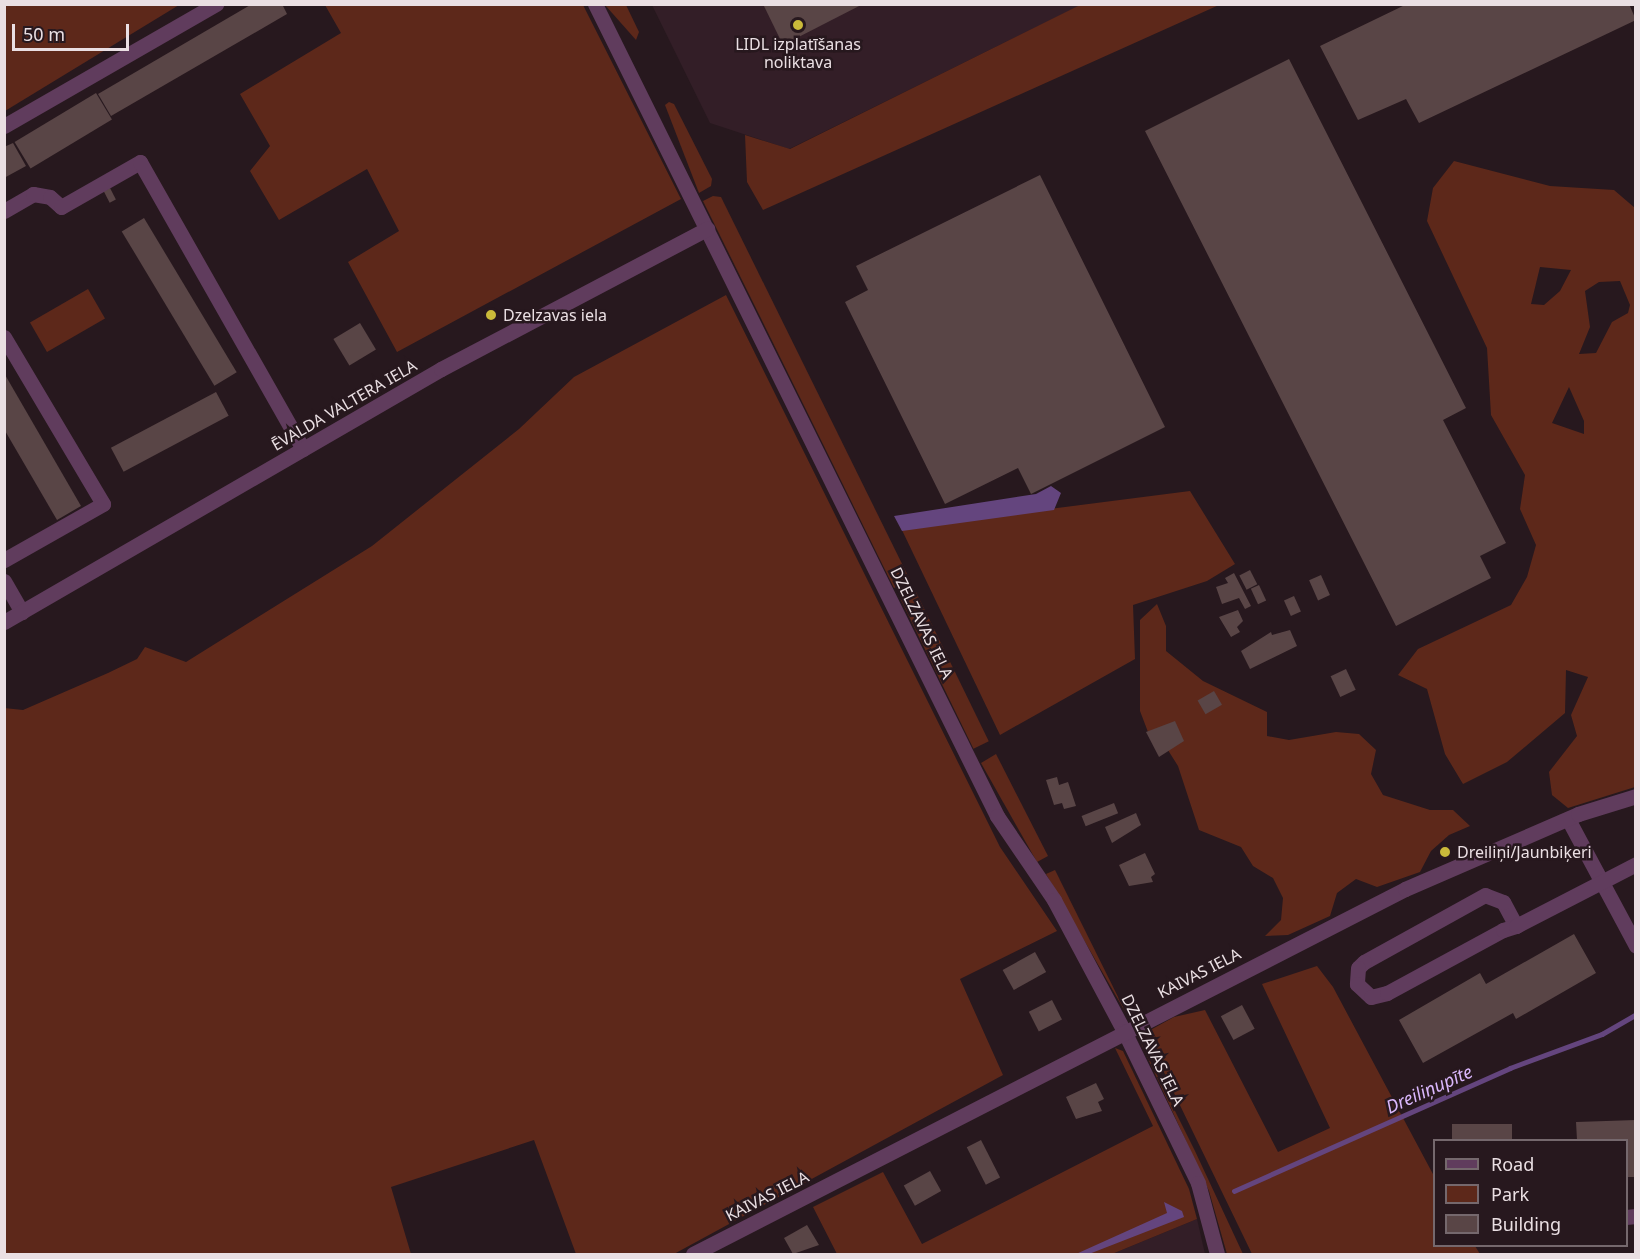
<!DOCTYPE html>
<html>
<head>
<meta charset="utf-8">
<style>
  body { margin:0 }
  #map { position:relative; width:1640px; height:1259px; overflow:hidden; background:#27181e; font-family:"Noto Sans",sans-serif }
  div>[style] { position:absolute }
  .built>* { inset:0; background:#331e27 }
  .green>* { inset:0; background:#5d281a; transform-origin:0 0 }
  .water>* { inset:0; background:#64457e }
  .stream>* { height:4.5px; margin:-2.25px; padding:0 2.25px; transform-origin:2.25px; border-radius:2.25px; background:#64457e }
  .building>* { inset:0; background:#594546; transform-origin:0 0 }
  .street>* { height:15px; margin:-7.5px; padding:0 7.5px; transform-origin:7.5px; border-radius:7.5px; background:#603c5d }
  .dots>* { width:16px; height:16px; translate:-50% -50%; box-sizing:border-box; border:3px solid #27181e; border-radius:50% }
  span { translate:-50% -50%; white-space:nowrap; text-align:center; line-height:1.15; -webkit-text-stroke:5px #27181e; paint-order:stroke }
  .poi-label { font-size:16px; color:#eadfe3 }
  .left { translate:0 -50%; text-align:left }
  .street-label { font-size:16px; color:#eadfe3 }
  .water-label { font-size:18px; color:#dab7fc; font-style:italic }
  .frame { position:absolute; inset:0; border:6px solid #eadfe3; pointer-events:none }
  .legend { position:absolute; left:1433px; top:1139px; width:195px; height:108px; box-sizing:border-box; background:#27181e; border:2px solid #75686d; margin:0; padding:8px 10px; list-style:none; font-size:18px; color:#eadfe3 }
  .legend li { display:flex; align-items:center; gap:12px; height:30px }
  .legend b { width:30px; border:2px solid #75686d }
  .scale { position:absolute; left:12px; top:24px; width:117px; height:27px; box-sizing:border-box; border:3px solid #eadfe3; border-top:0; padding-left:8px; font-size:18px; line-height:21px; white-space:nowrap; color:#eadfe3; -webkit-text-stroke:4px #27181e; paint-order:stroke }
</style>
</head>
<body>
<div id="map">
  <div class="built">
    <i style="clip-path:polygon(652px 5px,1081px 5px,789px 149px,710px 123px)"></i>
    <i style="clip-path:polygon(1197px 1219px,1205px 1254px,1112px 1254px,1141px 1242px)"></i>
  </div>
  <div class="green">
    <i style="clip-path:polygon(5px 4px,179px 4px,179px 5px,5px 111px)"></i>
    <i style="clip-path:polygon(325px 5px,583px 5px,681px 199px,397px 352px,348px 262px,399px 231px,367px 169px,279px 220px,250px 171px,270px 146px,240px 94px,341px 33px)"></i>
    <i style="clip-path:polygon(605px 5px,626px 5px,639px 32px,636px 40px)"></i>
    <i style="clip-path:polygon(1080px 5px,1219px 5px,763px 210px,747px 182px,745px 135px,790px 149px)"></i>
    <i style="clip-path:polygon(669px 102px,674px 104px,712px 179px,711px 186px,699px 193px,665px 105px)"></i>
    <i style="clip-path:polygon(evenodd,1454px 161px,1550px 186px,1614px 190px,1635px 208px,1635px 787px,1568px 808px,1552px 795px,1549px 772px,1577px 736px,1571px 715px,1588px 677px,1566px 670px,1565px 713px,1507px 762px,1463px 784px,1445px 754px,1427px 689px,1398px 675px,1418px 649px,1511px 605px,1527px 577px,1536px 545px,1520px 509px,1525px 475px,1491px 415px,1487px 348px,1427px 221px,1433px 188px,1454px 161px,1540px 267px,1571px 270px,1560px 291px,1544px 305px,1531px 304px,1540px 267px,1454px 161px,1620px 281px,1630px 305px,1628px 313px,1612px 322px,1596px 353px,1579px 354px,1590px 327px,1585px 291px,1599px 282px,1620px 281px,1454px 161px,1569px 387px,1584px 421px,1584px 434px,1552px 423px,1569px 387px)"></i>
    <i style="clip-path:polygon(713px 196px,721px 197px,910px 580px,894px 588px,703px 201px)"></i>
    <i style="left:88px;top:289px;width:34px;height:67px;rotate:60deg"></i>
    <i style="clip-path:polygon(726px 295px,1000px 847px,1057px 931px,960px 979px,1003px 1075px,674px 1254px,576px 1254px,534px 1140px,391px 1187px,411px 1254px,5px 1254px,4px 708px,23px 710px,108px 673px,137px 659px,145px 647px,186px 662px,372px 546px,519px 429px,574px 377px)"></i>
    <i style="clip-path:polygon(1190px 491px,1235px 564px,1207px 581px,1133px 605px,1135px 659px,1000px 735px,901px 528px)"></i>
    <i style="left:916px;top:592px;width:166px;height:17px;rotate:64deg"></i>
    <i style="clip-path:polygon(1157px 604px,1166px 626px,1166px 651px,1203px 681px,1267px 712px,1267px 736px,1289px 740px,1336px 732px,1359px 734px,1376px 750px,1371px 774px,1383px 795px,1430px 810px,1453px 810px,1470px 826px,1449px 835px,1431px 851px,1420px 872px,1377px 887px,1356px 879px,1337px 893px,1330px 916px,1288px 935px,1265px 936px,1281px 920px,1283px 898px,1273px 878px,1253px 866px,1241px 847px,1199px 830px,1178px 766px,1166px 747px,1148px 732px,1140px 711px,1140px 620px)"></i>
    <i style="clip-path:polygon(996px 754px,1048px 856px,1037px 862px,981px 763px)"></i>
    <i style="clip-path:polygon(1055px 870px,1127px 1015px,1046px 874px)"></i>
    <i style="clip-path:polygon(1317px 966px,1333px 987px,1434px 1176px,1434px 1246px,1475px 1246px,1480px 1254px,1252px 1254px,1145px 1033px,1174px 1017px,1205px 1010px,1278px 1152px,1330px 1128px,1262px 984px)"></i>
    <i style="clip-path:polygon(1139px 1039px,1195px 1151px,1243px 1254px,1227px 1254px,1209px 1191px)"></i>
    <i style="clip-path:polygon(1115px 1048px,1123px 1051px,1189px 1189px,1197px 1219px,1112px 1254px,837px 1254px,813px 1207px,883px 1172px,922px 1244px,1153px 1126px)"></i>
  </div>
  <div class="water">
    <i style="clip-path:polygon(1051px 486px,1061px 493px,1054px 510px,902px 531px,894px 516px,1036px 494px)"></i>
    <i style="clip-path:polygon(1164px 1202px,1182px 1211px,1184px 1217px,1089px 1254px,1076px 1254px,1167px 1213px)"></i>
  </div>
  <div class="stream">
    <i style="left:1234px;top:1191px;width:302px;rotate:-24deg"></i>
    <i style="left:1510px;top:1068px;width:98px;rotate:-20.3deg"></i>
    <i style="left:1602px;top:1034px;width:39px;rotate:-30deg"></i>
  </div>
  <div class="building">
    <i style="clip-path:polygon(252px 4px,282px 4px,287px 14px,111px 116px,98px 94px)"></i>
    <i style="clip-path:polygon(763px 4px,863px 4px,783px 45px)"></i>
    <i style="clip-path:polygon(1407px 4px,1629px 4px,1636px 20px,1419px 123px,1406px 99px,1358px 120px,1320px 46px)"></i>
    <i style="clip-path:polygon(1289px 59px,1466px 408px,1443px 420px,1506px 543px,1480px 556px,1491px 578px,1396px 626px,1145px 131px)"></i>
    <i style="left:96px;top:93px;width:31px;height:95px;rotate:59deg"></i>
    <i style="clip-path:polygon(13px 143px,26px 166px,4px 178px,4px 147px)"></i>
    <i style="clip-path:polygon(1040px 175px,1165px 427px,1031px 494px,1018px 468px,945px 504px,845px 302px,868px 290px,856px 266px)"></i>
    <i style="left:110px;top:188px;width:13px;height:7px;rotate:63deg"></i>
    <i style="left:144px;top:218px;width:180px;height:26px;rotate:59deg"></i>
    <i style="left:360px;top:323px;width:31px;height:31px;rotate:59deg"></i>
    <i style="clip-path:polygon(4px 373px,81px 506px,57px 520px,4px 429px)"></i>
    <i style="left:216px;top:392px;width:27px;height:119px;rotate:62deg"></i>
    <i style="left:1250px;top:570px;width:16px;height:12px;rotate:63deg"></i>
    <i style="clip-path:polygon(1234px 573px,1251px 606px,1245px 609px,1239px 598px,1222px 604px,1216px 587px,1228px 583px,1225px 578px)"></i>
    <i style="left:1321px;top:575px;width:22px;height:13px;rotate:66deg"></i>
    <i style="left:1259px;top:585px;width:17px;height:9px;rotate:65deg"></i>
    <i style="left:1294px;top:596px;width:17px;height:11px;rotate:66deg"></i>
    <i style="clip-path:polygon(1238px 610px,1243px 621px,1237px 627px,1240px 632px,1231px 637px,1219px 617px)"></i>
    <i style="clip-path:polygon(1290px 630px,1297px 646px,1250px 669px,1241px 651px,1271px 632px,1272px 635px)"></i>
    <i style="left:1346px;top:669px;width:23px;height:17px;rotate:65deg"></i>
    <i style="left:1214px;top:691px;width:16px;height:19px;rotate:60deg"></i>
    <i style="clip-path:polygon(1175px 721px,1184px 741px,1159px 757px,1146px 732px)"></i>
    <i style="clip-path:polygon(1057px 777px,1059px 785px,1068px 782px,1076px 806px,1064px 809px,1062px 803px,1054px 805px,1046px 780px)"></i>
    <i style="left:1114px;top:803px;width:11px;height:35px;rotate:68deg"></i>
    <i style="clip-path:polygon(1136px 813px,1141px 825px,1112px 843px,1105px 827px)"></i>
    <i style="clip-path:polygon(1145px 853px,1155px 874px,1151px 877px,1153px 882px,1129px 886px,1119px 865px)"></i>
    <i style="clip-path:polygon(1574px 934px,1596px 973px,1516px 1019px,1513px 1013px,1423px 1063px,1399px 1020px,1480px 973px,1486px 984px)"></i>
    <i style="left:1035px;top:952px;width:23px;height:37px;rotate:61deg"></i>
    <i style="left:1052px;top:1000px;width:22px;height:26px;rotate:63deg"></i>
    <i style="left:1242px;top:1005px;width:27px;height:24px;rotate:62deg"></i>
    <i style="clip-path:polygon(1096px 1083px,1104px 1099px,1098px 1102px,1102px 1111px,1076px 1119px,1066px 1097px)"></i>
    <i style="clip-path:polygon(1636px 1120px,1636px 1177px,1626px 1177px,1626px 1140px,1577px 1140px,1576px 1122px)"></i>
    <i style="left:1512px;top:1124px;width:16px;height:60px;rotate:90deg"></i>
    <i style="left:981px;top:1140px;width:42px;height:16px;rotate:63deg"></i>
    <i style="left:930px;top:1171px;width:23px;height:30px;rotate:61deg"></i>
    <i style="clip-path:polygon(807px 1225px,819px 1245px,793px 1254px,784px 1238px)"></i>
  </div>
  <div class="street">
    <i style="left:595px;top:4px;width:906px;rotate:63.66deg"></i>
    <i style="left:997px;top:816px;width:102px;rotate:55.8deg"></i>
    <i style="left:1054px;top:900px;width:149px;rotate:61.9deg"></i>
    <i style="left:1124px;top:1031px;width:169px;rotate:64deg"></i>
    <i style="left:1198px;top:1183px;width:73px;rotate:75deg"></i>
    <i style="left:4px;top:126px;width:245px;rotate:-29.9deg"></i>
    <i style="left:4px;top:211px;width:34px;rotate:-30deg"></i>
    <i style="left:33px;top:194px;width:17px;rotate:10deg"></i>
    <i style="left:50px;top:197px;width:15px;rotate:42deg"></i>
    <i style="left:61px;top:207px;width:91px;rotate:-29.7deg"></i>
    <i style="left:140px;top:162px;width:330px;rotate:60.4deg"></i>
    <i style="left:4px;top:337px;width:194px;rotate:59.3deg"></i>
    <i style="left:103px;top:504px;width:114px;rotate:150.5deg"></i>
    <i style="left:4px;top:581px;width:36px;rotate:60deg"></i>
    <i style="left:4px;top:622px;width:505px;rotate:-30.07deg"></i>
    <i style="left:441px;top:369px;width:301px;rotate:-27.8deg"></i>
    <i style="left:1568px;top:819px;width:144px;rotate:61.8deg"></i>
    <i style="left:1516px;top:926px;width:27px;rotate:-118deg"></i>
    <i style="left:1503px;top:902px;width:19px;rotate:-159deg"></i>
    <i style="left:1485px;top:895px;width:138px;rotate:151deg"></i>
    <i style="left:1364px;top:962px;width:8px;rotate:135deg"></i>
    <i style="left:1358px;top:968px;width:16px;rotate:94deg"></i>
    <i style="left:1357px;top:984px;width:19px;rotate:43deg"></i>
    <i style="left:1371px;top:997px;width:16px;rotate:-14deg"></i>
    <i style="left:1387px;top:993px;width:132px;rotate:-28.5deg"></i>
    <i style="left:1503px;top:930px;width:14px;rotate:-17deg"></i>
    <i style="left:1516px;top:926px;width:135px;rotate:-27.3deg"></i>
    <i style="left:1626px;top:1217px;width:10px;rotate:-6deg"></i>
    <i style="left:693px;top:1254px;width:800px;rotate:-27.14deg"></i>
    <i style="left:1405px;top:889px;width:189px;rotate:-23.4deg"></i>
    <i style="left:1578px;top:814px;width:61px;rotate:-17.2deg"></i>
  </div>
  <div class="dots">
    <i style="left:798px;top:25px;background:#caba3a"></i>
    <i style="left:491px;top:315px;background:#caba3a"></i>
    <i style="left:1445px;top:852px;background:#caba3a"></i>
  </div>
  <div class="poi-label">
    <span style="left:798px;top:53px">LIDL izplatīšanas<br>noliktava</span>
    <span class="left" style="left:503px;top:315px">Dzelzavas iela</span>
    <span class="left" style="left:1457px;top:852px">Dreiliņi/Jaunbiķeri</span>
  </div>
  <div class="street-label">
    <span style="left:344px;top:405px;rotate:-30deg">ĒVALDA VALTERA IELA</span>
    <span style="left:922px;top:623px;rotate:64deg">DZELZAVAS IELA</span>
    <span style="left:1199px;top:973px;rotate:-27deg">KAIVAS IELA</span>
    <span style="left:1153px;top:1050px;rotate:64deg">DZELZAVAS IELA</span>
    <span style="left:767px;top:1196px;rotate:-27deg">KAIVAS IELA</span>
  </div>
  <div class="water-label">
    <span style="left:1429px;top:1089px;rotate:-24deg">Dreiliņupīte</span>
  </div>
  <div class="frame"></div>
  <ul class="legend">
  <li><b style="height:8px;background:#603c5d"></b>Road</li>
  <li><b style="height:16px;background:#5d281a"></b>Park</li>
  <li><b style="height:16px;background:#594546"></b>Building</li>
  </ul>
  <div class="scale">50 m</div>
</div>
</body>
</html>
